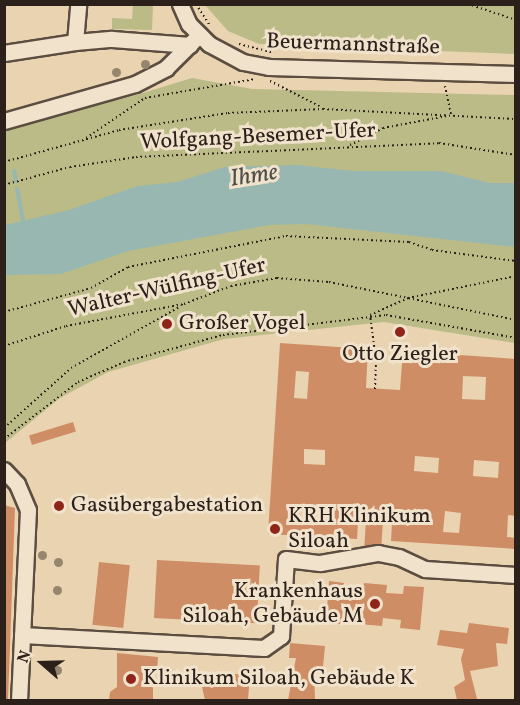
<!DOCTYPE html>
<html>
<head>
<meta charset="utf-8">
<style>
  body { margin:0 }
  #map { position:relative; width:520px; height:705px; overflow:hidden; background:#e9d3b1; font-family:Vollkorn,serif }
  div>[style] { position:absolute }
  .green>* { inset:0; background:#bb8 }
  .water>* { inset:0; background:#97b7b0 }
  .stream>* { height:4px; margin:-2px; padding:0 2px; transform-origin:2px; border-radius:2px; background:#97b7b0 }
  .building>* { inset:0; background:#cf8d65; transform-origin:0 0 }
  .path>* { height:2px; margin-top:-1px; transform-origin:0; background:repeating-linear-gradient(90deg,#2c201b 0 1.5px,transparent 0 4.5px) }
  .roads { filter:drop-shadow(2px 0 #5b4d40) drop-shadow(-2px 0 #5b4d40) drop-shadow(0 2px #5b4d40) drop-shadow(0 -2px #5b4d40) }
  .minor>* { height:15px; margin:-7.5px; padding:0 7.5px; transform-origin:7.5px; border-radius:7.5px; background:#f1e2cc }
  .trees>* { width:9px; height:9px; margin:-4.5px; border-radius:50%; background:#95866d }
  .dots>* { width:16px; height:16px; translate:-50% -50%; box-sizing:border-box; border:3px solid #f1e2cc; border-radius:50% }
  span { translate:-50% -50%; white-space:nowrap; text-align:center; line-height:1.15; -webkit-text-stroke:6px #f1e2cc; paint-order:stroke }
  .street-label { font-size:22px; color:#2c201b }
  .poi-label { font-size:22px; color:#2c201b }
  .left { translate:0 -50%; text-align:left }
  .right { translate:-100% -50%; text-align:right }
  .water-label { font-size:24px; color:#4c4d48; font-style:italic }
  .frame { position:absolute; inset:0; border:6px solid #2c201b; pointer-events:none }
  .north { position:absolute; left:12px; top:633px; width:60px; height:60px; -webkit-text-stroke:4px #f1e2cc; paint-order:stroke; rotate:290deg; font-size:16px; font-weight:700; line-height:24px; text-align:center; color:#2c201b }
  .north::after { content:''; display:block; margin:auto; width:21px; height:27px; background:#2c201b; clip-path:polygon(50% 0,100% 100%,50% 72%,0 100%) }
</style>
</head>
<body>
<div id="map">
  <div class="green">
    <i style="clip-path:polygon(133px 5px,153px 5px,152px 30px,112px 29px,112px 18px,132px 19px)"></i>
    <i style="clip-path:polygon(205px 5px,515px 5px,515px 54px,259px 44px,228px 31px)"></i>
    <i style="clip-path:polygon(192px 78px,252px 89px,515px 95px,515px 343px,384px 322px,224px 339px,108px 372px,60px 398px,5px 443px,5px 127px,133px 96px)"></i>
  </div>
  <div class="water">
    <i style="clip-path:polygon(297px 165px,354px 171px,441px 171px,490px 183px,515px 183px,515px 247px,306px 224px,269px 225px,128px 251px,61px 274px,5px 275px,5px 225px,69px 210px,137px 186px,177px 182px,225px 167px)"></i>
  </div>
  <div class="stream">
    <i style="left:14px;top:171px;width:10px;rotate:79deg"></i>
    <i style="left:17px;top:189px;width:33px;rotate:79deg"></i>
  </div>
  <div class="building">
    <i style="clip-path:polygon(evenodd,280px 343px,368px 349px,366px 388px,400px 390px,403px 351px,516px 359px,516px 516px,508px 515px,507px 537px,516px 538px,516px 549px,391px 541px,393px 507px,384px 506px,381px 551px,364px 551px,367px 505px,359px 505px,357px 539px,268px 534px,280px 343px,296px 371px,309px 372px,307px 399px,294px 398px,296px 371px,280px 343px,463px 376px,486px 377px,485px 400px,462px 399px,463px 376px,280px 343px,304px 449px,325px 450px,325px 465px,304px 464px,304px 449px,280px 343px,415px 456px,439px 458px,438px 473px,414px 471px,415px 456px,280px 343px,474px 460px,499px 462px,498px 478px,473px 476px,474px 460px,280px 343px,300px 504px,319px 505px,318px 524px,299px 523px,300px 504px,280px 343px,445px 511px,461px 513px,459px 533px,443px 532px,445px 511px)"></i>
    <i style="left:73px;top:422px;width:10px;height:46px;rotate:73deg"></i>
    <i style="clip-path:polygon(4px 505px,15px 508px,8px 700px,4px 700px)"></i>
    <i style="left:157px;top:560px;width:103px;height:58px;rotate:3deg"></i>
    <i style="left:99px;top:562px;width:31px;height:63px;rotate:6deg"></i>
    <i style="clip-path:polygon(329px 581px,344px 583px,344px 590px,363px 592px,364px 583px,387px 585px,386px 593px,403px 594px,404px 586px,424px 587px,420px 630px,400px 628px,401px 620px,383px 618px,382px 626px,359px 624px,360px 615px,343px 614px,342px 624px,326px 623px)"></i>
    <i style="clip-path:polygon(469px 623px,509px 628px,507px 644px,496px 643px,498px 666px,470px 671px,477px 699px,457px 700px,454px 687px,465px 680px,461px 659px,464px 649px,437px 645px,440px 630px,467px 633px)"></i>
    <i style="clip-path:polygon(290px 643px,325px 646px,323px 667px,314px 667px,315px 700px,288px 700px,296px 658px,289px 658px)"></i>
    <i style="clip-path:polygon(117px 653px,158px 657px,157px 671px,145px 671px,144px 686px,153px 686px,153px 700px,109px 700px,110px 692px,117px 687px)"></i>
    <i style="clip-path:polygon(207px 672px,250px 675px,248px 700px,205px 700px,202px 687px)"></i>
  </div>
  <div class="path">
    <i style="left:196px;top:4px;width:24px;rotate:57deg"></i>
    <i style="left:468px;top:4px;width:51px;rotate:18.4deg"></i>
    <i style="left:239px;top:44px;width:36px;rotate:14deg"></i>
    <i style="left:270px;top:81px;width:57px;rotate:27deg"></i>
    <i style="left:445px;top:86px;width:30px;rotate:78deg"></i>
    <i style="left:86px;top:138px;width:71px;rotate:-34.1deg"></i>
    <i style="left:145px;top:98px;width:112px;rotate:-9.8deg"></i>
    <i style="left:350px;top:145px;width:37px;rotate:-27deg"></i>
    <i style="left:383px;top:128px;width:65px;rotate:-10.6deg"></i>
    <i style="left:4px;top:162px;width:119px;rotate:-15.5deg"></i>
    <i style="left:119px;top:130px;width:110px;rotate:-8.9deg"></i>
    <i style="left:228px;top:113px;width:95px;rotate:-2.4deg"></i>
    <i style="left:323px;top:109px;width:193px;rotate:3deg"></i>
    <i style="left:4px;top:185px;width:68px;rotate:-15.3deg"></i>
    <i style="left:70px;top:167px;width:67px;rotate:-8.6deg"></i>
    <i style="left:136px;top:157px;width:303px;rotate:-2.6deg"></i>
    <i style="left:439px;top:143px;width:78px;rotate:8.9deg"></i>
    <i style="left:4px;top:312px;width:90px;rotate:-15.4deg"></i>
    <i style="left:91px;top:288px;width:43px;rotate:-29.6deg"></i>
    <i style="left:128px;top:267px;width:161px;rotate:-11.1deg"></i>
    <i style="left:286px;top:236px;width:123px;rotate:2.8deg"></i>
    <i style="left:409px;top:242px;width:24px;rotate:19deg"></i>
    <i style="left:432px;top:250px;width:85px;rotate:7.5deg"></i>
    <i style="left:4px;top:346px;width:65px;rotate:-17.9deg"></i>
    <i style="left:66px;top:326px;width:120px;rotate:-10.6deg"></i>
    <i style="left:184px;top:304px;width:50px;rotate:-21deg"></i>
    <i style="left:231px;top:286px;width:47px;rotate:-9.9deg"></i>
    <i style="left:277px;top:278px;width:52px;rotate:4.4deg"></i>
    <i style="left:329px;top:282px;width:191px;rotate:11.5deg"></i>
    <i style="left:375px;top:389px;width:29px;rotate:-88deg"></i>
    <i style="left:376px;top:360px;width:45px;rotate:-97.6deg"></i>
    <i style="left:370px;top:315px;width:42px;rotate:-24.1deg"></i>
    <i style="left:408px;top:298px;width:110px;rotate:-11.5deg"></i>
    <i style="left:4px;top:428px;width:90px;rotate:-41.8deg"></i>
    <i style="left:71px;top:368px;width:126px;rotate:-29.4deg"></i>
    <i style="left:4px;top:439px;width:93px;rotate:-37.6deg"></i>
    <i style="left:78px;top:382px;width:50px;rotate:-23.5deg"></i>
    <i style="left:124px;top:362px;width:103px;rotate:-15.3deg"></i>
    <i style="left:223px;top:335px;width:164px;rotate:-7deg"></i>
    <i style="left:386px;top:315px;width:132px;rotate:10deg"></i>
  </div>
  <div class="roads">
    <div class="minor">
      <i style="left:180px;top:4px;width:22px;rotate:66deg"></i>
      <i style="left:189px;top:24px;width:28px;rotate:45deg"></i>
      <i style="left:209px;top:44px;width:38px;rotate:28deg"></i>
      <i style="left:243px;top:62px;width:26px;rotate:11deg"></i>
      <i style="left:269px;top:67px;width:247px;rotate:1.6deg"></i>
      <i style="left:75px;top:42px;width:37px;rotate:-5deg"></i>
      <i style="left:112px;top:39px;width:78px;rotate:4.4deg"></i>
      <i style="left:4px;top:53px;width:72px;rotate:-8.8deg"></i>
      <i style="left:75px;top:42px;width:38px;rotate:-85deg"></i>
      <i style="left:4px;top:121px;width:136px;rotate:-15.8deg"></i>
      <i style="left:135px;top:84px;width:35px;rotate:-27deg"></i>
      <i style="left:166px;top:68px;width:47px;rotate:-45deg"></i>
      <i style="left:4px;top:470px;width:19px;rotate:47deg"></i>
      <i style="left:17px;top:484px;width:28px;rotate:67deg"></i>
      <i style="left:28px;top:510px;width:190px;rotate:92.7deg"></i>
      <i style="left:22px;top:635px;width:242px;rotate:3.1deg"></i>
      <i style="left:264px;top:648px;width:21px;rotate:-35deg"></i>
      <i style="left:281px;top:636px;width:77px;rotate:-86.3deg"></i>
      <i style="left:286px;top:559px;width:34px;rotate:7deg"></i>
      <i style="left:320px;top:563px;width:59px;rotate:-9.8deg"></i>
      <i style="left:378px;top:553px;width:21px;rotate:11deg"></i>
      <i style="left:399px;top:557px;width:29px;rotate:25deg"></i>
      <i style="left:425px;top:569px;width:91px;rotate:3.8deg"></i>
    </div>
  </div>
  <div class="trees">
    <i style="left:145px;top:64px"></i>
    <i style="left:116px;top:72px"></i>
    <i style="left:42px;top:555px"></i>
    <i style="left:58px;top:562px"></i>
    <i style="left:57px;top:590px"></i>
    <i style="left:57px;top:670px"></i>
  </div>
  <div class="dots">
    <i style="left:167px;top:324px;background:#8f2418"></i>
    <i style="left:400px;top:332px;background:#8f2418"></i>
    <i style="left:59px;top:506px;background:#8f2418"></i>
    <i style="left:275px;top:529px;background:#8f2418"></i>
    <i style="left:375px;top:604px;background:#8f2418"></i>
    <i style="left:131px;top:679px;background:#8f2418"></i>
  </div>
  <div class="street-label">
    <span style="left:353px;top:45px;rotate:2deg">Beuermannstraße</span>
    <span style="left:258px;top:137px;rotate:-3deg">Wolfgang-Besemer-Ufer</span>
    <span style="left:167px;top:288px;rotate:-13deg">Walter-Wülfing-Ufer</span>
  </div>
  <div class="poi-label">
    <span class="left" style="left:179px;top:324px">Großer Vogel</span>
    <span style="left:400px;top:355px">Otto Ziegler</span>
    <span class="left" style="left:71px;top:506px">Gasübergabestation</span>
    <span class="left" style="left:288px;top:529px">KRH Klinikum<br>Siloah</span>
    <span class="right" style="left:363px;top:604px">Krankenhaus<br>Siloah, Gebäude M</span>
    <span class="left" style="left:143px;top:679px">Klinikum Siloah, Gebäude K</span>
  </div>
  <div class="water-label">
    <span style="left:254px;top:177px;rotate:-9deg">Ihme</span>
  </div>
  <div class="frame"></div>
  <div class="north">N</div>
</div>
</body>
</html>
